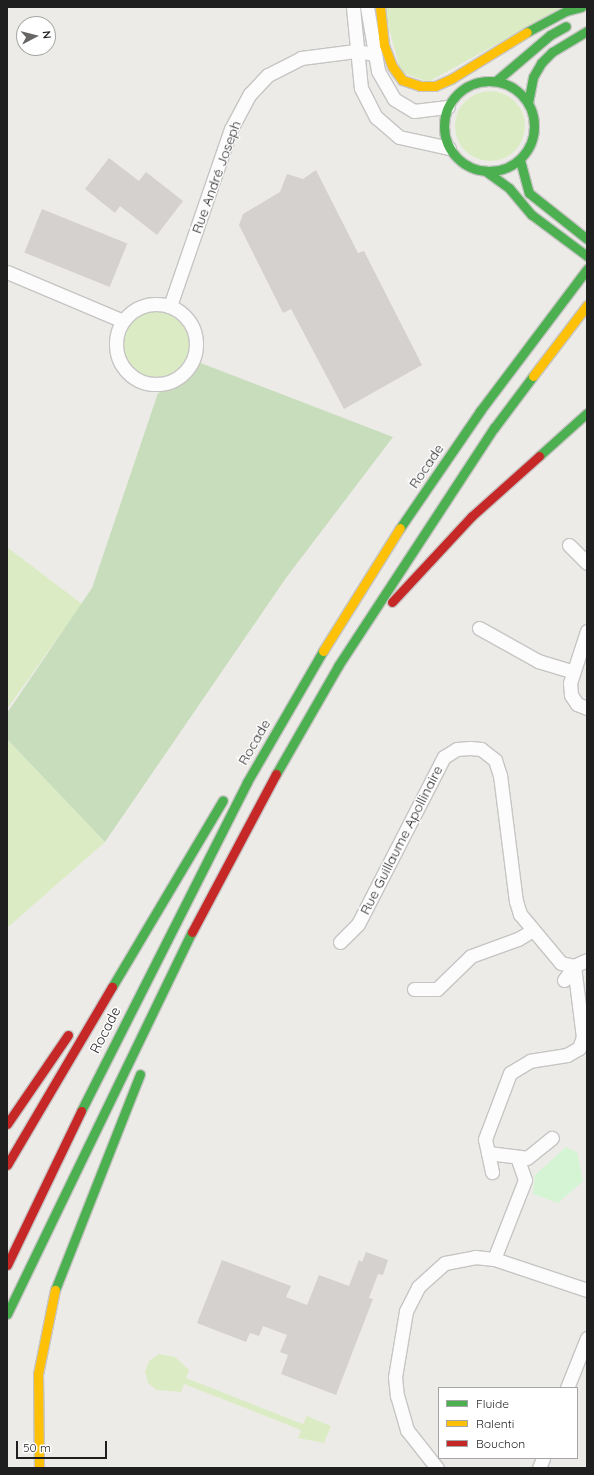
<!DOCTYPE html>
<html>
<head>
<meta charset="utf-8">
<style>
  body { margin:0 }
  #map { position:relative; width:594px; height:1475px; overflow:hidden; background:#edebe8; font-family:Quicksand,sans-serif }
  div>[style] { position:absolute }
  .grass>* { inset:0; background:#dbecc5 }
  .round { border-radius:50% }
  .forest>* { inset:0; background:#c8ddbb }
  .park>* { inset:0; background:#d4f4d4 }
  .building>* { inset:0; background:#d4d1cf; transform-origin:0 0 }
  .roads { filter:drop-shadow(1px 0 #c6c5c4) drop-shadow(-1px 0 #c6c5c4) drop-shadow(0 1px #c6c5c4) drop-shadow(0 -1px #c6c5c4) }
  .street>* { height:13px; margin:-6.5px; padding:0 6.5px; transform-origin:6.5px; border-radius:6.5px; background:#fcfcfc }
  .street>.ring { margin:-6.5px; padding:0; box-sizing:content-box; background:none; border:13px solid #fcfcfc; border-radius:50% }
  .fast>* { height:9px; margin:-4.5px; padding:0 4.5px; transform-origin:4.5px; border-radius:4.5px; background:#4caf50 }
  .fast>.ring { margin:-4.5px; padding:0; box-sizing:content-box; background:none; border:9px solid #4caf50; border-radius:50% }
  .slow>* { height:9px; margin:-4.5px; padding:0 4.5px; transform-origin:4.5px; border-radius:4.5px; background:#ffc107 }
  .jam>* { height:9px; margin:-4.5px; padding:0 4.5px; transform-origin:4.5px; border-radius:4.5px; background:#c62828 }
  span { translate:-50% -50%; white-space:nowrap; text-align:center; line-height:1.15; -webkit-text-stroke:3px #fff; paint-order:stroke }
  .street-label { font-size:14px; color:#1f1f1f }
  .frame { position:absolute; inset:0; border:8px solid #1f1f1f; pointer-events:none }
  .legend { position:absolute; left:438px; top:1387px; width:140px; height:72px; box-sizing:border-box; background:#fff; border:1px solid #a5a5a5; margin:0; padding:5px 7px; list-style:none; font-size:12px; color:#1f1f1f }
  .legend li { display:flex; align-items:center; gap:8px; height:20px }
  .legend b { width:20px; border:1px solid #a5a5a5 }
  .north { position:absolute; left:16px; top:16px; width:40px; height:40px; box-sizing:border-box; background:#fff; border:1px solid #a5a5a5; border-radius:50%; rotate:83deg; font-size:11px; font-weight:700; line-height:16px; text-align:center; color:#1f1f1f }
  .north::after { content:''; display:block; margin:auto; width:14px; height:18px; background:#676665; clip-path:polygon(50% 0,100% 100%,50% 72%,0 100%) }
  .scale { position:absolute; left:16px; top:1441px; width:91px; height:18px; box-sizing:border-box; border:2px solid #1f1f1f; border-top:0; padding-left:5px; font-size:12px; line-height:14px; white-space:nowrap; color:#1f1f1f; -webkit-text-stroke:3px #fff; paint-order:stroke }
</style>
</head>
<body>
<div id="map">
  <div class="grass">
    <i style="clip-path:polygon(383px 7px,565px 7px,428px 82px,401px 72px)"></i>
    <i class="round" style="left:455px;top:91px;width:70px;height:70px"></i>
    <i class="round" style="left:122px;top:311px;width:68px;height:68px"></i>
    <i style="clip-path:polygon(7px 547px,82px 604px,7px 709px)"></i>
    <i style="clip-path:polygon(7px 739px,105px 842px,7px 928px)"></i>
    <i style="clip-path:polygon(159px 1354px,175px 1357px,189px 1370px,186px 1378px,303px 1424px,307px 1416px,331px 1426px,324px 1443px,298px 1438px,301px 1430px,184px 1384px,181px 1392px,157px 1390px,148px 1383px,145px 1372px,149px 1361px)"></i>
  </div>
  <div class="forest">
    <i style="clip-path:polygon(198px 362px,393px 437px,286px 578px,105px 842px,7px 739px,7px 713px,92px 588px,158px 393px,183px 383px)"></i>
  </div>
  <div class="park">
    <i style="clip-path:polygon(566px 1147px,577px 1152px,583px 1181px,558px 1203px,533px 1194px,535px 1175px)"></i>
  </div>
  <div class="building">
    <i style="clip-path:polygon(109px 158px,139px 181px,146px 172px,183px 201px,157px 235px,120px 206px,115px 213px,85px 189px)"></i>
    <i style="clip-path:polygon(316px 170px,358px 253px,364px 251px,422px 365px,344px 409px,291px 309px,283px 313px,239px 225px,243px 214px,280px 192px,287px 174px,303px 179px)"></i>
    <i style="left:42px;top:209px;width:92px;height:47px;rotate:22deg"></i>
    <i style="clip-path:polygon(366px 1252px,388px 1260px,383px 1275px,378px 1274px,369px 1298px,373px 1299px,336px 1395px,281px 1374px,288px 1355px,280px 1352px,287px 1335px,263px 1326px,259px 1336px,250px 1333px,246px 1342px,197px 1323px,222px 1260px,291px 1286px,286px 1297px,307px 1305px,319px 1275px,349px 1286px,359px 1260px,362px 1262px)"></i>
  </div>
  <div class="roads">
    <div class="street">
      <i style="left:353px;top:7px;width:81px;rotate:84.4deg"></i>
      <i style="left:361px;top:88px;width:33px;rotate:63deg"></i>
      <i style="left:376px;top:117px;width:30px;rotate:41deg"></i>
      <i style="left:399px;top:137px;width:51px;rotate:12.4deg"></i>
      <i style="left:367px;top:7px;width:65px;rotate:80.2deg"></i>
      <i style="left:378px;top:71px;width:32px;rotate:60deg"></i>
      <i style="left:394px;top:99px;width:23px;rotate:31deg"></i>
      <i style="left:414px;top:111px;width:34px;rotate:-7deg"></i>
      <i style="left:7px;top:272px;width:126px;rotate:22.9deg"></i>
      <i class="ring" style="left:116px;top:304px;width:67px;height:67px"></i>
      <i style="left:170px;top:306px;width:187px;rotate:-71deg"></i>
      <i style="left:231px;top:129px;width:40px;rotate:-62deg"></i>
      <i style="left:250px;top:94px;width:26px;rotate:-47deg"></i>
      <i style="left:268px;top:75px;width:37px;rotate:-27deg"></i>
      <i style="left:301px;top:58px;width:55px;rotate:-7.3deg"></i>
      <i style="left:356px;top:51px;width:18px;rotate:9deg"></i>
      <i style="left:569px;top:545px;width:25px;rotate:45deg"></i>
      <i style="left:479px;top:628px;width:68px;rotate:29.2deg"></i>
      <i style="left:538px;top:661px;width:37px;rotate:17deg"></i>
      <i style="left:587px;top:631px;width:55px;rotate:108.1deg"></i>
      <i style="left:570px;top:683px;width:12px;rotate:85deg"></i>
      <i style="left:571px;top:695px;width:11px;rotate:56deg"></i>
      <i style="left:577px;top:704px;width:11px;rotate:22deg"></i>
      <i style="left:340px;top:942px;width:25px;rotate:-45deg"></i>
      <i style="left:358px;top:924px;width:188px;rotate:-62.8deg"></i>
      <i style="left:444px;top:757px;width:15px;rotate:-32deg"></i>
      <i style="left:457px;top:749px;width:13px;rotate:-4deg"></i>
      <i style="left:470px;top:748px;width:11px;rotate:5deg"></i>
      <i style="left:481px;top:749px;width:18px;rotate:38deg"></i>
      <i style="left:495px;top:760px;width:16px;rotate:72deg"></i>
      <i style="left:500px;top:775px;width:127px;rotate:82.8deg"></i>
      <i style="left:516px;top:901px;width:14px;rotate:73deg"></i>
      <i style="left:520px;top:914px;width:64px;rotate:50.1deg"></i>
      <i style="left:561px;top:963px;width:13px;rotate:13deg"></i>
      <i style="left:574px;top:966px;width:72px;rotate:82.8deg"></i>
      <i style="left:583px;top:1037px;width:12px;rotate:110deg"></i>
      <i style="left:579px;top:1048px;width:14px;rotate:150deg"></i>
      <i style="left:567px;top:1055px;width:37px;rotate:171deg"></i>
      <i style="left:530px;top:1061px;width:23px;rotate:149deg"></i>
      <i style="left:510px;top:1073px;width:71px;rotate:110.7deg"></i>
      <i style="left:485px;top:1139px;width:34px;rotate:78deg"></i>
      <i style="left:564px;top:980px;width:17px;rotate:-54deg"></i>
      <i style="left:574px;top:966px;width:14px;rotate:-25deg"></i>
      <i style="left:414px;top:989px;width:23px"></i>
      <i style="left:437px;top:989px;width:47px;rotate:-44.1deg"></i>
      <i style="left:471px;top:956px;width:50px;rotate:-19.9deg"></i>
      <i style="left:518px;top:939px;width:17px;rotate:-31deg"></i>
      <i style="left:488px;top:1153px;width:39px;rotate:7deg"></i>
      <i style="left:527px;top:1158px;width:32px;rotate:-39deg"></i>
      <i style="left:494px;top:1259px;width:85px;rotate:-68.6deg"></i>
      <i style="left:525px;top:1180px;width:24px;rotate:-109deg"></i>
      <i style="left:567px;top:1388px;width:54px;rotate:-68.2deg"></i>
      <i style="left:437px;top:1468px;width:48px;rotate:-128.3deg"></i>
      <i style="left:407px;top:1430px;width:35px;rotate:-106deg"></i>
      <i style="left:397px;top:1396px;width:19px;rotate:-96deg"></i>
      <i style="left:395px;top:1377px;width:67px;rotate:-80.5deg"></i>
      <i style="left:406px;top:1311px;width:27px;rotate:-63deg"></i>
      <i style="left:418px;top:1287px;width:36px;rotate:-42deg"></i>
      <i style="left:445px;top:1263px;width:31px;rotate:-11deg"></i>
      <i style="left:475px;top:1257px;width:19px;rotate:6deg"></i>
      <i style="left:494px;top:1259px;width:98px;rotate:18.4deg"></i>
      <i style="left:539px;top:1468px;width:11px;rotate:-68deg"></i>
    </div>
    <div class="fast">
      <i style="left:527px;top:32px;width:44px;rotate:-28.3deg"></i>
      <i style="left:566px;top:11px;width:16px;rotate:-15deg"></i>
      <i class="ring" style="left:444px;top:81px;width:81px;height:81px"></i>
      <i style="left:496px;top:81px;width:71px;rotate:-40.4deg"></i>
      <i style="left:550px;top:35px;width:18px;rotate:-29deg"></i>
      <i style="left:528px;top:103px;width:26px;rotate:-79deg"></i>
      <i style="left:533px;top:77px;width:16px;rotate:-60deg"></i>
      <i style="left:541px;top:63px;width:16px;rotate:-45deg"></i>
      <i style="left:552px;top:52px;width:41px;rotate:-31deg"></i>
      <i style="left:520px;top:160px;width:34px;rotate:75deg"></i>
      <i style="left:529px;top:193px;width:74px;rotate:38.4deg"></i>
      <i style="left:487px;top:172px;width:27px;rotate:36deg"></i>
      <i style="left:509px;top:188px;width:35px;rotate:50deg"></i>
      <i style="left:532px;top:215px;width:69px;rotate:36.7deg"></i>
      <i style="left:539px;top:456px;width:64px;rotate:-41.9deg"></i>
      <i style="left:400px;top:528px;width:142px;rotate:-55.6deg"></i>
      <i style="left:480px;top:411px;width:178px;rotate:-53deg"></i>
      <i style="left:276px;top:774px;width:125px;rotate:-60.1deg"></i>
      <i style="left:338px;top:666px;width:285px;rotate:-56.8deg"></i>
      <i style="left:494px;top:428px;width:65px;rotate:-53.1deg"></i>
      <i style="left:112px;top:987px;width:217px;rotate:-59.3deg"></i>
      <i style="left:81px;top:1111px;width:369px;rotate:-63.2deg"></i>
      <i style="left:247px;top:782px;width:151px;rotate:-59.9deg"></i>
      <i style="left:55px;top:1290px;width:232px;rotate:-68.5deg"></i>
      <i style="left:7px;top:1314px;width:424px;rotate:-64.2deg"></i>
    </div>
    <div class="slow">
      <i style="left:380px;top:7px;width:38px;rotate:84deg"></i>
      <i style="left:384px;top:45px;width:22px;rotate:69deg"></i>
      <i style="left:392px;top:66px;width:17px;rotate:54deg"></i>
      <i style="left:402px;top:80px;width:19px;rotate:18deg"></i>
      <i style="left:420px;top:86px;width:15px"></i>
      <i style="left:435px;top:86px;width:17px;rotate:-24deg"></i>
      <i style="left:451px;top:79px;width:89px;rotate:-31.7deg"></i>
      <i style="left:533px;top:376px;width:89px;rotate:-52.7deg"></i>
      <i style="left:323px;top:651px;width:145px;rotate:-58deg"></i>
      <i style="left:39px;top:1468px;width:94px;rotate:-90.6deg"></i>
      <i style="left:38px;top:1374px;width:86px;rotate:-78.6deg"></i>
    </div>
    <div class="jam">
      <i style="left:392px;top:602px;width:117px;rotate:-47.1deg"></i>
      <i style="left:472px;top:516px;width:90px;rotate:-41.8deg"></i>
      <i style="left:192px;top:932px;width:179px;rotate:-62deg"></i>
      <i style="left:7px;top:1124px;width:108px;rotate:-55.6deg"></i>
      <i style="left:7px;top:1165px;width:207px;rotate:-59.5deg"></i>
      <i style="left:7px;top:1265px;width:171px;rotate:-64.3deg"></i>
    </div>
  </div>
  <div class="street-label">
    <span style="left:216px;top:177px;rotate:-70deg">Rue André Joseph</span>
    <span style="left:426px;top:466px;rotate:-56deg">Rocade</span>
    <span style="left:254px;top:742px;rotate:-60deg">Rocade</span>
    <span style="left:401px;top:840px;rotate:-63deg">Rue Guillaume Apollinaire</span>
    <span style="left:105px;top:1030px;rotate:-63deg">Rocade</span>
  </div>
  <div class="frame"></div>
  <ul class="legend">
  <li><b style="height:5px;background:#4caf50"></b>Fluide</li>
  <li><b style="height:5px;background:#ffc107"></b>Ralenti</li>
  <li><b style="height:5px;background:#c62828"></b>Bouchon</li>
  </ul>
  <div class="north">N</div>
  <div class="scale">50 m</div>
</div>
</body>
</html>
